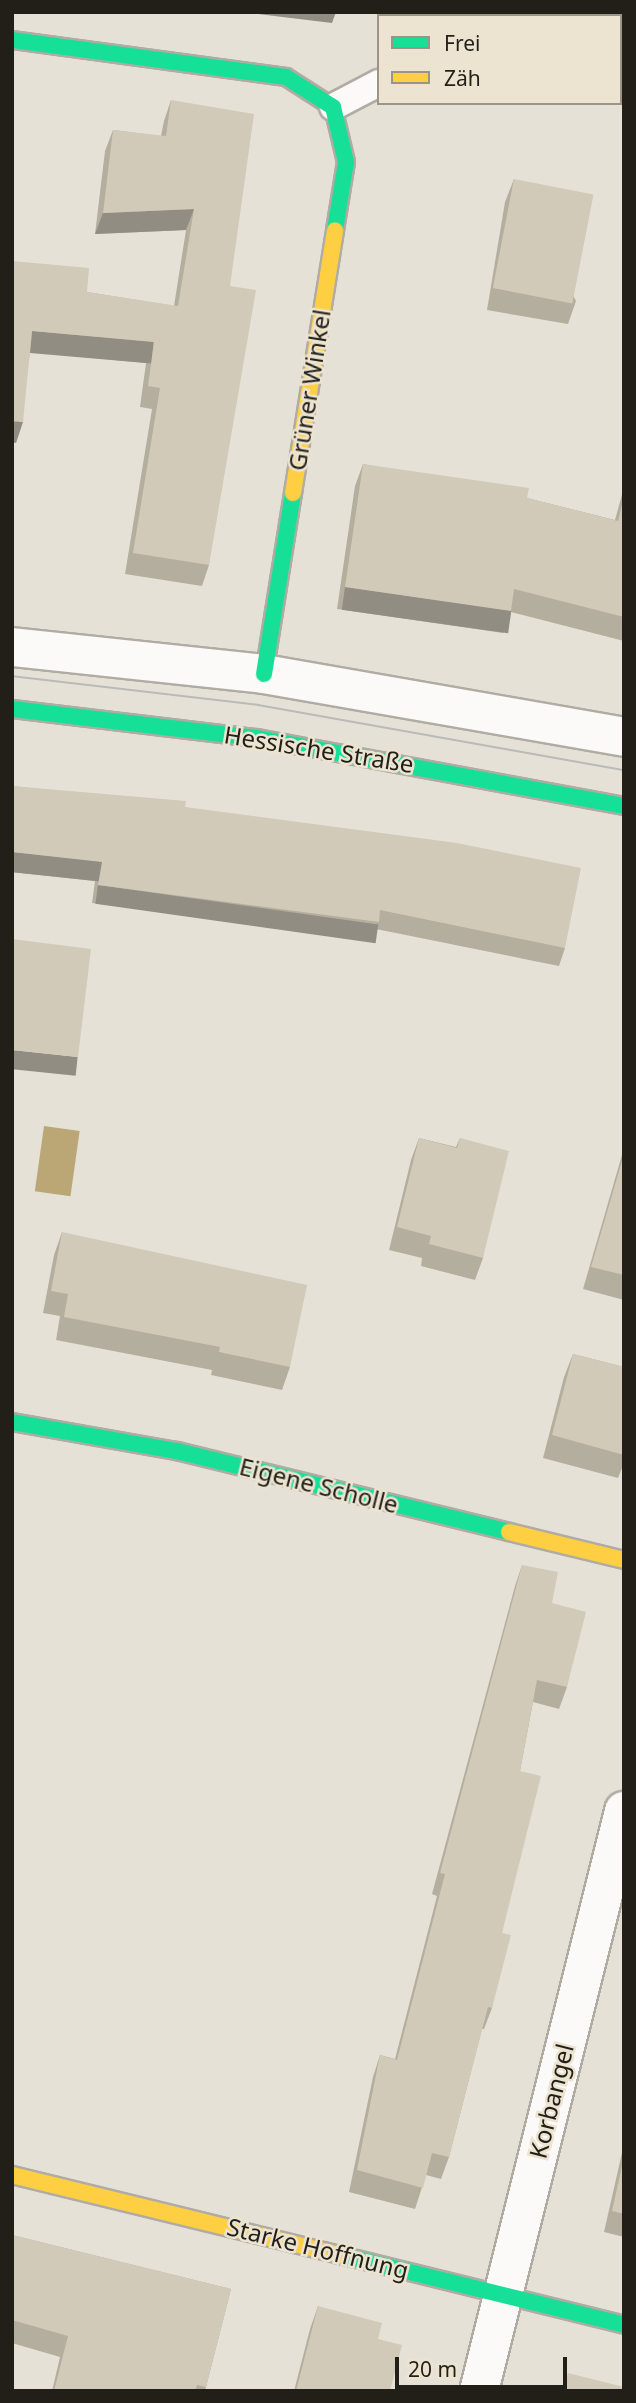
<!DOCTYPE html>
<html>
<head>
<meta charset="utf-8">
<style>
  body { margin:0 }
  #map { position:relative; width:636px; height:2403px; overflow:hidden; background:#e6e1d7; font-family:"Noto Sans",sans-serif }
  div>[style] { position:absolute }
  .water>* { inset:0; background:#bba776; transform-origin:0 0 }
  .roads { filter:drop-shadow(2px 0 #b0aca4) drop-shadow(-2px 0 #b0aca4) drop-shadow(0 2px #b0aca4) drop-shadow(0 -2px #b0aca4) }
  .lane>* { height:26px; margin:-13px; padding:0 13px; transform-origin:13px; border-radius:13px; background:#fbfaf9 }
  .street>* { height:38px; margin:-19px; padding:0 19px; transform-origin:19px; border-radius:19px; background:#fbfaf9 }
  .fast>* { height:16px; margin:-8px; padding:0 8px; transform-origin:8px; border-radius:8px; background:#16e098 }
  .slow>* { height:16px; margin:-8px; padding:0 8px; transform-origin:8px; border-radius:8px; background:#ffcf43 }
  .tram>* { height:2px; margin:-1px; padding:0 1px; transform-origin:1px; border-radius:1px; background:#bbbab8 }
  .wall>* { inset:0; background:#b4ae9f; transform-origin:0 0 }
  .shaded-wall>* { inset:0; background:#928d82; transform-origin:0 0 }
  .building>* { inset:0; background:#d1cab9; transform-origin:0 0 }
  span { translate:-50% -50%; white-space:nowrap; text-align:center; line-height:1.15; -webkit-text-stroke:5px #ece4d1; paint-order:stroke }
  .street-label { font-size:24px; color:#221f19 }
  .frame { position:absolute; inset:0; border:14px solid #221f19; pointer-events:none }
  .legend { position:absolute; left:377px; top:14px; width:245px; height:91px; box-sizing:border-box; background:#ece4d1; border:2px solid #9b9587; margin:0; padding:9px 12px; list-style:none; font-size:21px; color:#221f19 }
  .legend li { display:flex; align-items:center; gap:14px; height:35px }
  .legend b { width:35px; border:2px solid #9b9587 }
  .scale { position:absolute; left:395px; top:2357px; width:172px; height:32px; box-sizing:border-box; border:4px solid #221f19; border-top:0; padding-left:9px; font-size:21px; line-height:24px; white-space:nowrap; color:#221f19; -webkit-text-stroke:5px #ece4d1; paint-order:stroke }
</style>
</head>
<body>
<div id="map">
  <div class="water">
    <i style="left:44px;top:1126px;width:36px;height:66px;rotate:8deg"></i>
  </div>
  <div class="roads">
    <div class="lane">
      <i style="left:333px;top:107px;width:52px;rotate:-27.6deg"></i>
    </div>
    <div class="street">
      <i style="left:12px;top:647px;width:253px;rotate:6.1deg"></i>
      <i style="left:264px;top:674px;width:365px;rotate:9.9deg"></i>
      <i style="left:479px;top:2391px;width:598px;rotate:-75.96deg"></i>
    </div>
    <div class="fast">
      <i style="left:12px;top:40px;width:276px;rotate:7.7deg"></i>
      <i style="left:286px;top:77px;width:56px;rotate:32.6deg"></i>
      <i style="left:333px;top:107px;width:57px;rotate:76.7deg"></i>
      <i style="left:346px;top:162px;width:69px;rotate:99.2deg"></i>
      <i style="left:264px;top:674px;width:183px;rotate:-80.9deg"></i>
      <i style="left:12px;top:709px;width:247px;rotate:6.8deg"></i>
      <i style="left:257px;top:738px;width:373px;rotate:10.5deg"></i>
      <i style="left:12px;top:1422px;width:168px;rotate:10deg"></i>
      <i style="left:177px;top:1451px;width:342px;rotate:13.7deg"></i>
      <i style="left:340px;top:2255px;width:292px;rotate:13.8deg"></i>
    </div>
    <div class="slow">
      <i style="left:293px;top:493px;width:266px;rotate:-80.9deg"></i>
      <i style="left:509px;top:1532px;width:118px;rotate:13.7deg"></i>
      <i style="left:12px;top:2175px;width:338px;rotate:13.7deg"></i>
    </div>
  </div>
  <div class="tram">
    <i style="left:12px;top:676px;width:248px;rotate:6.7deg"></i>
    <i style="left:258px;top:705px;width:372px;rotate:10.1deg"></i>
  </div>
  <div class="wall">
    <i style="left:474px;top:12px;width:68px;height:4px"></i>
    <i style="clip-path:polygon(553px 12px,624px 12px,624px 24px,620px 24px,620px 16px,574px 16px)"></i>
    <i style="clip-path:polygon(171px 100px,230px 286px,209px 565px,202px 586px,125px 574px,152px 409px,140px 407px,146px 363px,30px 352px,16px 443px,12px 261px,87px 292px,174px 306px,186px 230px,95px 234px,105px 151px,113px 130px,161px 136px,164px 121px)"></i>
    <i style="clip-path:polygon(514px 179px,576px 301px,568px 324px,487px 310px,505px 202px)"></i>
    <i style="clip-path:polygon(363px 464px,527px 498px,615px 520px,624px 487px,624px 641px,511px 612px,503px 633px,337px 609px,355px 486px)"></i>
    <i style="clip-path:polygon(12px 786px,185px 807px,565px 948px,559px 966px,376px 929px,372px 940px,92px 903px,95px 881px,12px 872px)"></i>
    <i style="clip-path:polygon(419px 1138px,456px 1147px,460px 1138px,483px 1258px,475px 1280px,421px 1266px,422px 1258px,389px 1250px,411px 1160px)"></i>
    <i style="clip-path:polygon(624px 1148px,624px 1300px,583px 1289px)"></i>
    <i style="clip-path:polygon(62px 1232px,290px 1367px,282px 1390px,211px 1375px,212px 1370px,56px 1340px,60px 1316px,43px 1313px,54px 1255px)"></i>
    <i style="clip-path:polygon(573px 1354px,624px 1367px,624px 1463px,618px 1478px,543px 1458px,564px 1377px)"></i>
    <i style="clip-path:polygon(522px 1565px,552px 1603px,567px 1687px,559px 1709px,533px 1702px,520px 1771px,502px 1933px,492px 2008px,484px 2029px,482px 2029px,449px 2157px,441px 2179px,426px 2175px,415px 2209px,349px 2192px,373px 2077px,380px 2055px,395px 2059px,437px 1896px,432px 1894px,515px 1586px)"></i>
    <i style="clip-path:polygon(624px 2144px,624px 2237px,604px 2232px)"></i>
    <i style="clip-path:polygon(12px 2235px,231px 2289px,205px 2391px,52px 2391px,60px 2357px,12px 2343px)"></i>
    <i style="clip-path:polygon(318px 2306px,378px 2339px,390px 2391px,294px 2391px,310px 2329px)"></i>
  </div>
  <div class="shaded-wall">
    <i style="clip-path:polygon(242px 12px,336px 12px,332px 23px)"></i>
    <i style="clip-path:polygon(194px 209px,186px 230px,95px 234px,103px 213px)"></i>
    <i style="left:32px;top:331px;width:122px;height:22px;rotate:5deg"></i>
    <i style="clip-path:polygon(12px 421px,23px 422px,16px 443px,12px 442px)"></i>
    <i style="left:345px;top:587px;width:168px;height:23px;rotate:8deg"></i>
    <i style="left:12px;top:852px;width:91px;height:20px;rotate:6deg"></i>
    <i style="left:98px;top:885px;width:283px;height:19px;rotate:8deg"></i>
    <i style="left:12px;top:1050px;width:66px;height:19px;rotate:6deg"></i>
  </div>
  <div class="building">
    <i style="clip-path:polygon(479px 12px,542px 12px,541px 16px,496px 16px)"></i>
    <i style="clip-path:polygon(12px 75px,14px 76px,12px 93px)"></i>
    <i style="clip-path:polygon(171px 100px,254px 114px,230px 286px,256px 290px,209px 565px,133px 553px,160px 388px,148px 386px,154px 342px,32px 331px,23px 422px,12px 421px,12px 261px,89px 268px,87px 292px,178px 306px,194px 209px,103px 213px,113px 130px,166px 136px)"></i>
    <i style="left:514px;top:179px;width:81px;height:111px;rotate:11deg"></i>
    <i style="clip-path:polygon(363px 464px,529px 488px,527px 498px,618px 521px,624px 497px,624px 617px,514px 589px,511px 611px,345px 587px)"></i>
    <i style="clip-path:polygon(12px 786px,186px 801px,185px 807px,457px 843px,581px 868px,565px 948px,380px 910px,379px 922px,98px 885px,102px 862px,12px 852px)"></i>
    <i style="clip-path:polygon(12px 939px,91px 949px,78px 1057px,12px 1050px)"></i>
    <i style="clip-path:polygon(419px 1138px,457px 1148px,460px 1138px,509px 1151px,483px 1258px,429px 1244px,431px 1236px,397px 1227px)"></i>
    <i style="clip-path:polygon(624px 1154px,624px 1275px,591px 1267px)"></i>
    <i style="clip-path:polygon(62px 1232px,307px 1285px,290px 1367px,219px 1352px,220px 1347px,64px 1317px,68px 1294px,51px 1291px)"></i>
    <i style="clip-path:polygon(573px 1354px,624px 1367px,624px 1455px,552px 1435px)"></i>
    <i style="clip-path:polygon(522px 1565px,558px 1572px,552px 1603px,586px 1612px,567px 1687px,537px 1680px,520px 1771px,541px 1776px,502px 1933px,511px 1935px,492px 2008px,488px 2007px,449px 2157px,432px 2153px,423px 2188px,357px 2170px,380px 2055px,397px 2060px,445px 1874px,440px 1873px)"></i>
    <i style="clip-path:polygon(624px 2157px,624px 2214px,612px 2211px)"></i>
    <i style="clip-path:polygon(12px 2235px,231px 2289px,206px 2387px,197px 2385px,195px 2391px,54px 2391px,68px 2336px,12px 2320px)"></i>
    <i style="clip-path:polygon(318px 2306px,382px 2323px,378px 2339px,402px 2345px,390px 2391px,296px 2391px)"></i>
    <i style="clip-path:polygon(568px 2373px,624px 2387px,624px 2391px,563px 2391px)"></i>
  </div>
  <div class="street-label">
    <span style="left:309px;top:390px;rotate:-81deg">Grüner Winkel</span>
    <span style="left:319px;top:749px;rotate:9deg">Hessische Straße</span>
    <span style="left:319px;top:1485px;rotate:14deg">Eigene Scholle</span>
    <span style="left:551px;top:2101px;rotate:-76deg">Korbangel</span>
    <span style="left:318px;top:2248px;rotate:14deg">Starke Hoffnung</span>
  </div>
  <div class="frame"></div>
  <ul class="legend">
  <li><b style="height:9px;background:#16e098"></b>Frei</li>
  <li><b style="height:9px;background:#ffcf43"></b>Zäh</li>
  </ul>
  <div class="scale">20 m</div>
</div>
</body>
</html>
